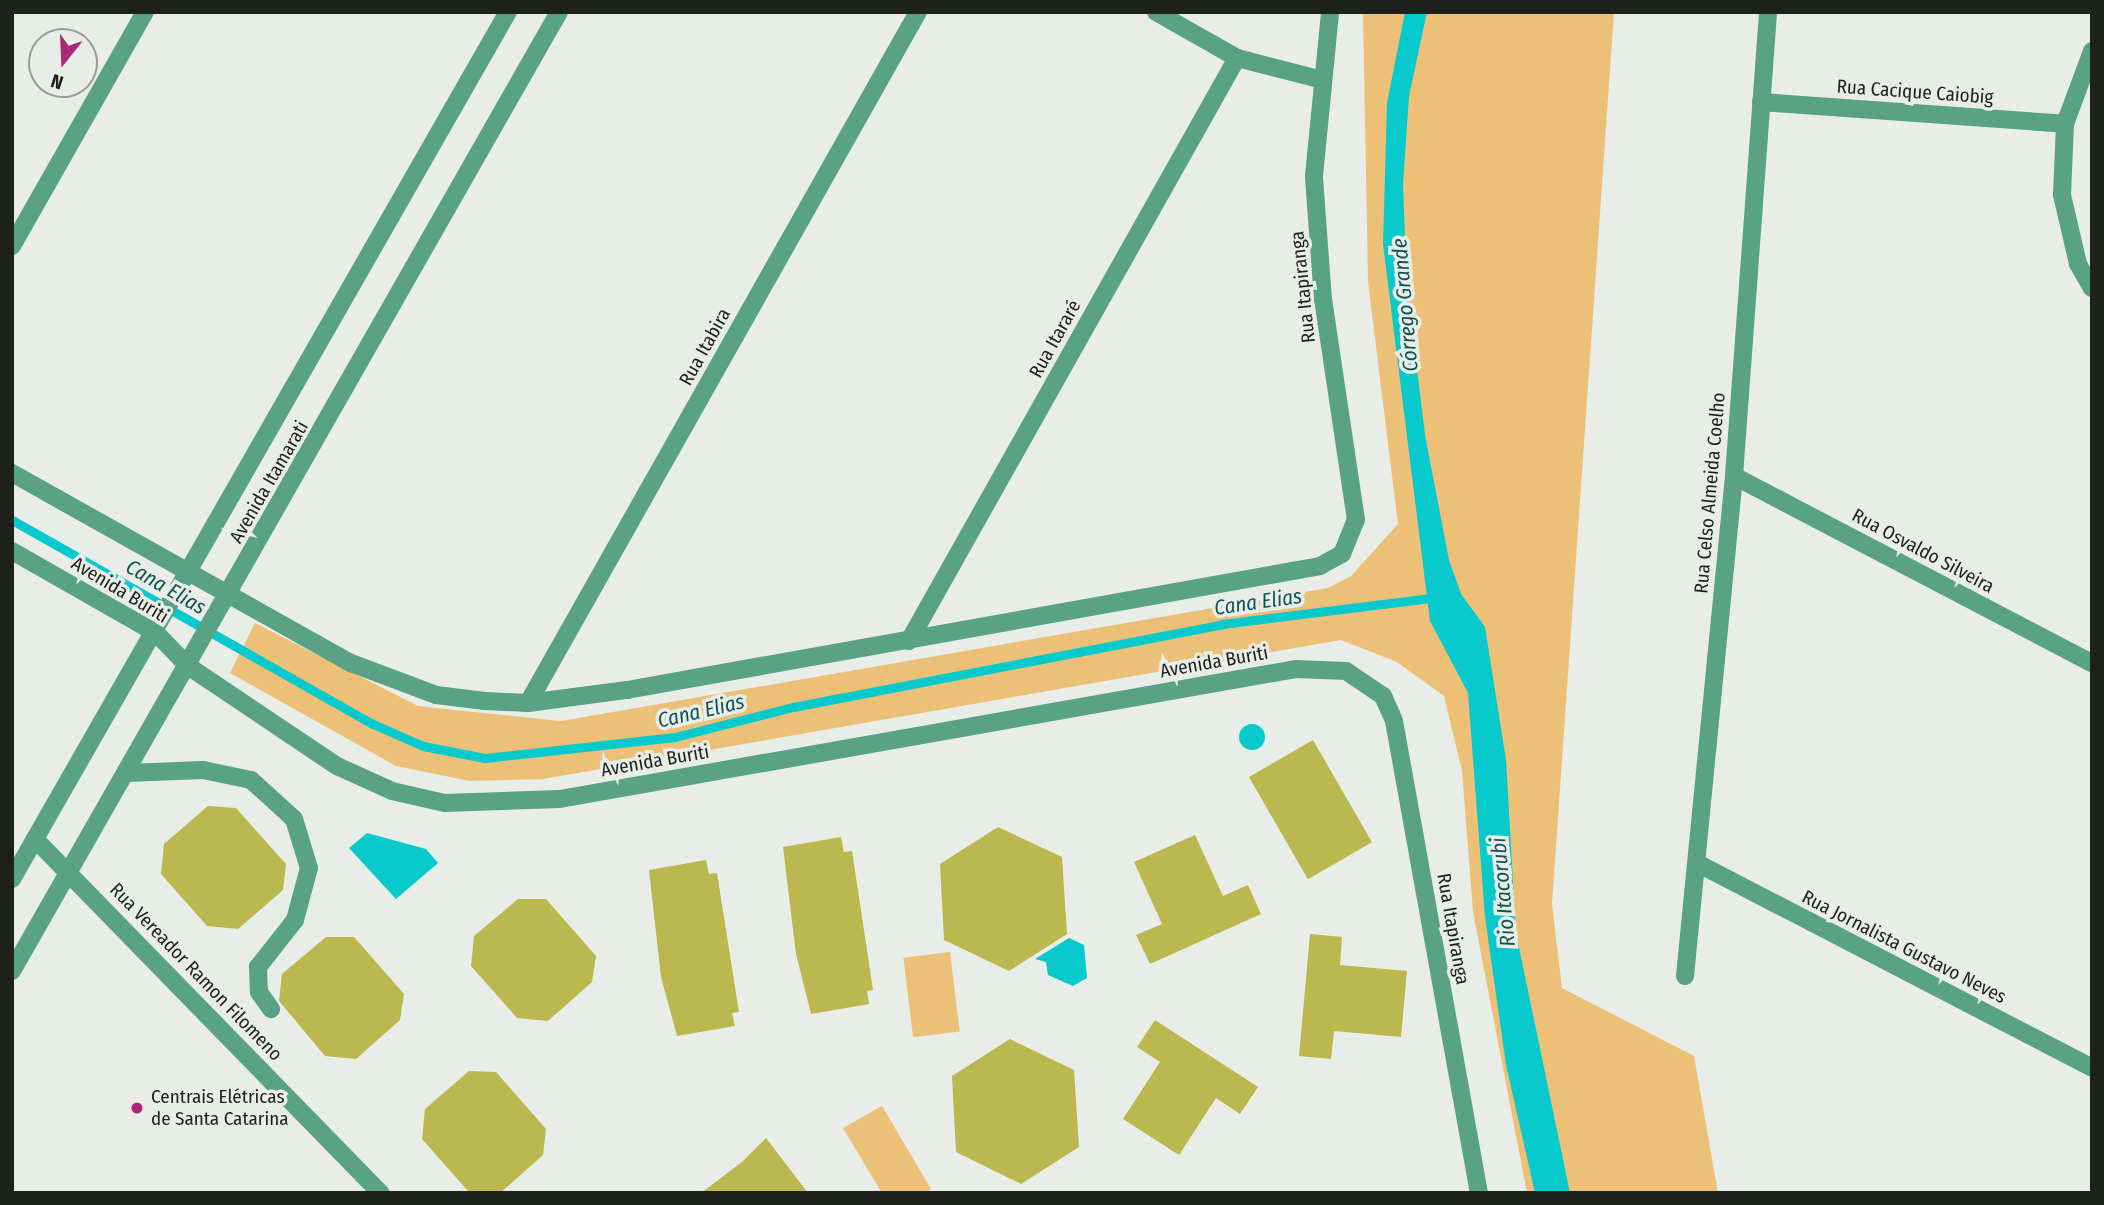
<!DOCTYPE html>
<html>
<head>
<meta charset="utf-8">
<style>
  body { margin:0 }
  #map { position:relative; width:2104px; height:1205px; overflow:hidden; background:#e9ede7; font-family:"Fira Sans Condensed",sans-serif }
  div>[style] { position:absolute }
  .green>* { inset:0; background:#edc077; transform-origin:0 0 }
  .water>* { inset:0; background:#08c9cc }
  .round { border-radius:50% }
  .stream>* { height:9px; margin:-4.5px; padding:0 4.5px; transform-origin:4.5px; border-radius:4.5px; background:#08c9cc }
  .building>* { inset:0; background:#bab84f; transform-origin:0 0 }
  .minor>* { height:18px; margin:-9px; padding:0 9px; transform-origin:9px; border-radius:9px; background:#59a287 }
  .dots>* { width:19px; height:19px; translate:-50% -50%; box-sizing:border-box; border:4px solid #e9ede7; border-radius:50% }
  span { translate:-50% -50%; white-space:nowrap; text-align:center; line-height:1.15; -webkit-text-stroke:7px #e9ede7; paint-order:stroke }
  .street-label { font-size:19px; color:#1e201e }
  .poi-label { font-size:19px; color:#1e201e }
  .left { translate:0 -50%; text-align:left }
  .water-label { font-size:21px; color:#105355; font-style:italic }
  .frame { position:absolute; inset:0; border:14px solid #1e201e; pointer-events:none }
  .north { position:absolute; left:28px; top:28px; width:70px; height:70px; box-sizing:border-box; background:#e9ede7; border:2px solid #989b97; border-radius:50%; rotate:198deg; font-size:19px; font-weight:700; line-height:28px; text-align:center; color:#1e201e }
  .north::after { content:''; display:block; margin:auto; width:24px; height:32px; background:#ab2974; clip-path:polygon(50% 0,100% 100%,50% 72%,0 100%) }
</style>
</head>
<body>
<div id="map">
  <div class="green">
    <i style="clip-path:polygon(1363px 12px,1614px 12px,1552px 904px,1562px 988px,1694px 1056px,1718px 1193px,1527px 1193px,1473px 912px,1462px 771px,1444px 696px,1397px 662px,1341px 640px,543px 779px,470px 781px,396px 766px,230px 673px,255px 623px,418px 706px,561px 721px,1328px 588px,1351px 576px,1398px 524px,1368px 282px)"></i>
    <i style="left:950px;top:952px;width:80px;height:47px;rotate:83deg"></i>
    <i style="clip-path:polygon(882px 1106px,931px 1189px,925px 1193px,882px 1193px,843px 1128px)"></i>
  </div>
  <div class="water">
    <i style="clip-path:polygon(1405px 12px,1427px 12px,1409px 96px,1403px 185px,1407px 286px,1425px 435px,1449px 560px,1461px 594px,1485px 627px,1506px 760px,1516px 933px,1570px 1193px,1535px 1193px,1506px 1065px,1485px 917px,1468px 693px,1430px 621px,1383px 244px,1387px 103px)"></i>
    <i class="round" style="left:1239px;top:724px;width:26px;height:26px"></i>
    <i style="clip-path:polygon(367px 833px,426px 849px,438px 863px,396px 899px,349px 848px)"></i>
    <i style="clip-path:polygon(1069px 938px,1084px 945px,1087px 978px,1073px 986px,1048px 975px,1046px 962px,1035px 959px)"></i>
  </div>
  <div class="stream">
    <i style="left:12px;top:520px;width:415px;rotate:29.5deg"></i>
    <i style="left:373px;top:724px;width:55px;rotate:23.7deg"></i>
    <i style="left:423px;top:746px;width:63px;rotate:11deg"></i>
    <i style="left:485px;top:758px;width:191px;rotate:-6.3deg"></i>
    <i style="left:675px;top:737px;width:122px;rotate:-14.3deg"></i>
    <i style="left:793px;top:707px;width:437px;rotate:-10.9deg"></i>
    <i style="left:1222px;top:624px;width:218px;rotate:-7.1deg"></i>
  </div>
  <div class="building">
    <i style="left:1313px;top:740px;width:118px;height:74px;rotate:60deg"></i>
    <i style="clip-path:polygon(208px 806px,236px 808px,286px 864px,283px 890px,238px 929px,207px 926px,161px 874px,164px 844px)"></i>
    <i style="clip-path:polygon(998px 827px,1062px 857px,1067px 934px,1009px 971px,944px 940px,940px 864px)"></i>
    <i style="clip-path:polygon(1195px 835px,1223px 896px,1248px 885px,1261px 914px,1150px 964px,1136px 935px,1162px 924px,1134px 862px)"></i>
    <i style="clip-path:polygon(841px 837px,844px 852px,852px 851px,873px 990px,867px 991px,869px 1004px,811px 1014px,796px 954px,783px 847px)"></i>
    <i style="clip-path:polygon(706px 860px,709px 874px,717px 873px,739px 1012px,732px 1013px,735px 1026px,677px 1036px,661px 977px,649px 870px)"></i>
    <i style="clip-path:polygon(518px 899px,546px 899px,596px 956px,592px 982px,548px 1021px,517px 1018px,471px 966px,474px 936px)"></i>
    <i style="clip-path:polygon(1310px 934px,1342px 937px,1340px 965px,1407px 971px,1401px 1037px,1334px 1031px,1331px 1059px,1299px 1056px)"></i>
    <i style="clip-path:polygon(326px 937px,354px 937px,404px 994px,400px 1020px,356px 1059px,325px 1056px,279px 1001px,282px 974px)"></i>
    <i style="clip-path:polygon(1155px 1020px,1258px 1087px,1240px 1114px,1216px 1098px,1179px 1155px,1123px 1119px,1160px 1062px,1137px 1047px)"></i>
    <i style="clip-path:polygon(1010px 1039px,1074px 1070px,1079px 1147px,1021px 1184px,956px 1152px,952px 1076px)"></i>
    <i style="clip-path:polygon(469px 1071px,496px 1072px,546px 1129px,543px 1155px,500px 1193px,468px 1191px,422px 1139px,425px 1109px)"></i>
    <i style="clip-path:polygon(766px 1138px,808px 1193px,701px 1193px,742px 1162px)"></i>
  </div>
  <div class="minor">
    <i style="left:1156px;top:12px;width:93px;rotate:29.6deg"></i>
    <i style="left:1237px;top:58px;width:85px;rotate:14.4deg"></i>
    <i style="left:2092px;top:51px;width:78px;rotate:110.3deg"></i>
    <i style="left:2065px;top:124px;width:71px;rotate:92.4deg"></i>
    <i style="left:2062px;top:195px;width:71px;rotate:76.9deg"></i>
    <i style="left:2078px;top:264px;width:28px;rotate:60deg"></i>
    <i style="left:1761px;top:102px;width:305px;rotate:4.1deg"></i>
    <i style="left:12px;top:246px;width:269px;rotate:-60.4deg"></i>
    <i style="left:12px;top:473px;width:389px;rotate:29.3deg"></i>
    <i style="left:351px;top:663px;width:91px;rotate:20.6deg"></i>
    <i style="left:436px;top:695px;width:49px;rotate:7deg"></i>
    <i style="left:485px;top:701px;width:43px;rotate:2.7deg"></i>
    <i style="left:528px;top:703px;width:100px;rotate:-7.5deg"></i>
    <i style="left:627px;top:690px;width:704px;rotate:-10.14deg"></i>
    <i style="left:1320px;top:566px;width:25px;rotate:-29deg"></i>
    <i style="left:1342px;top:554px;width:37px;rotate:-68deg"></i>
    <i style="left:1356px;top:520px;width:222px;rotate:-98.5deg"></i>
    <i style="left:1323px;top:300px;width:124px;rotate:-94.2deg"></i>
    <i style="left:1314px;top:176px;width:165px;rotate:-84.4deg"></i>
    <i style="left:1734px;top:476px;width:404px;rotate:27.6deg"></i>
    <i style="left:12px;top:551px;width:166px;rotate:29.7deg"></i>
    <i style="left:156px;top:633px;width:46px;rotate:45.9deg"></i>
    <i style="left:188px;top:666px;width:179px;rotate:33.9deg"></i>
    <i style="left:337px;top:766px;width:60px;rotate:24.4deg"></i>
    <i style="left:392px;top:791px;width:54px;rotate:12.8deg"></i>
    <i style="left:445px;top:803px;width:115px;rotate:-2deg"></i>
    <i style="left:560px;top:799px;width:747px;rotate:-10.02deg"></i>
    <i style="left:1296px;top:669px;width:50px;rotate:2.3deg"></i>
    <i style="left:1346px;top:671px;width:45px;rotate:34deg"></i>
    <i style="left:1383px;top:696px;width:27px;rotate:66deg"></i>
    <i style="left:1394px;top:721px;width:480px;rotate:79.8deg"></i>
    <i style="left:909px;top:641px;width:669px;rotate:-60.64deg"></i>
    <i style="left:528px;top:703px;width:793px;rotate:-60.56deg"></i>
    <i style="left:127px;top:773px;width:76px;rotate:-2.3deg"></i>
    <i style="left:203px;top:770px;width:49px;rotate:11.8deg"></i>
    <i style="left:251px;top:780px;width:58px;rotate:42.2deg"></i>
    <i style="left:294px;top:819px;width:51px;rotate:73deg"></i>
    <i style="left:309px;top:868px;width:54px;rotate:105.1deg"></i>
    <i style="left:295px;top:920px;width:60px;rotate:128.2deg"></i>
    <i style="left:258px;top:967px;width:25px;rotate:88deg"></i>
    <i style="left:259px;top:992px;width:21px;rotate:55deg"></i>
    <i style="left:35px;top:839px;width:495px;rotate:45.7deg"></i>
    <i style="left:1697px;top:863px;width:445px;rotate:27.4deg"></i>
    <i style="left:12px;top:879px;width:999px;rotate:-60.23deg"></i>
    <i style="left:12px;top:971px;width:1104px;rotate:-60.3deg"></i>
    <i style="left:1685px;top:976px;width:502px;rotate:-84.4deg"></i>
    <i style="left:1734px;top:476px;width:465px;rotate:-85.8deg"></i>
  </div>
  <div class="dots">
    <i style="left:137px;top:1108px;background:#ab2974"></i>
  </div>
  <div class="street-label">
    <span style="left:1915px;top:92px;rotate:4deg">Rua Cacique Caiobig</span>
    <span style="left:1303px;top:287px;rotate:-96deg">Rua Itapiranga</span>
    <span style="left:1055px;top:339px;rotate:-61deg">Rua Itararé</span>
    <span style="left:705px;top:347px;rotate:-61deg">Rua Itabira</span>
    <span style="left:269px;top:482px;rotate:-60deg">Avenida Itamarati</span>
    <span style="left:1710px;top:493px;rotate:-85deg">Rua Celso Almeida Coelho</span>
    <span style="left:1923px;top:551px;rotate:28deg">Rua Osvaldo Silveira</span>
    <span style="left:120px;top:590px;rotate:31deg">Avenida Buriti</span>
    <span style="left:1214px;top:662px;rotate:-10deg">Avenida Buriti</span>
    <span style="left:655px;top:761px;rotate:-10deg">Avenida Buriti</span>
    <span style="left:1453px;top:929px;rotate:80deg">Rua Itapiranga</span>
    <span style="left:1904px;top:947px;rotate:27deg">Rua Jornalista Gustavo Neves</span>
    <span style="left:196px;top:972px;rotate:46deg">Rua Vereador Ramon Filomeno</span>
  </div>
  <div class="poi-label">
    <span class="left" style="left:151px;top:1108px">Centrais Elétricas<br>de Santa Catarina</span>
  </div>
  <div class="water-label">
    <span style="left:1405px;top:305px;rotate:-95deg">Córrego Grande</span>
    <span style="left:166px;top:587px;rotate:30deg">Cana Elias</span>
    <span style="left:1258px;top:602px;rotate:-8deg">Cana Elias</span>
    <span style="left:701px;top:711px;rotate:-13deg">Cana Elias</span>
    <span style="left:1503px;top:892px;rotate:-95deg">Rio Itacorubi</span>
  </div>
  <div class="frame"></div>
  <div class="north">N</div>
</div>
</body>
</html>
